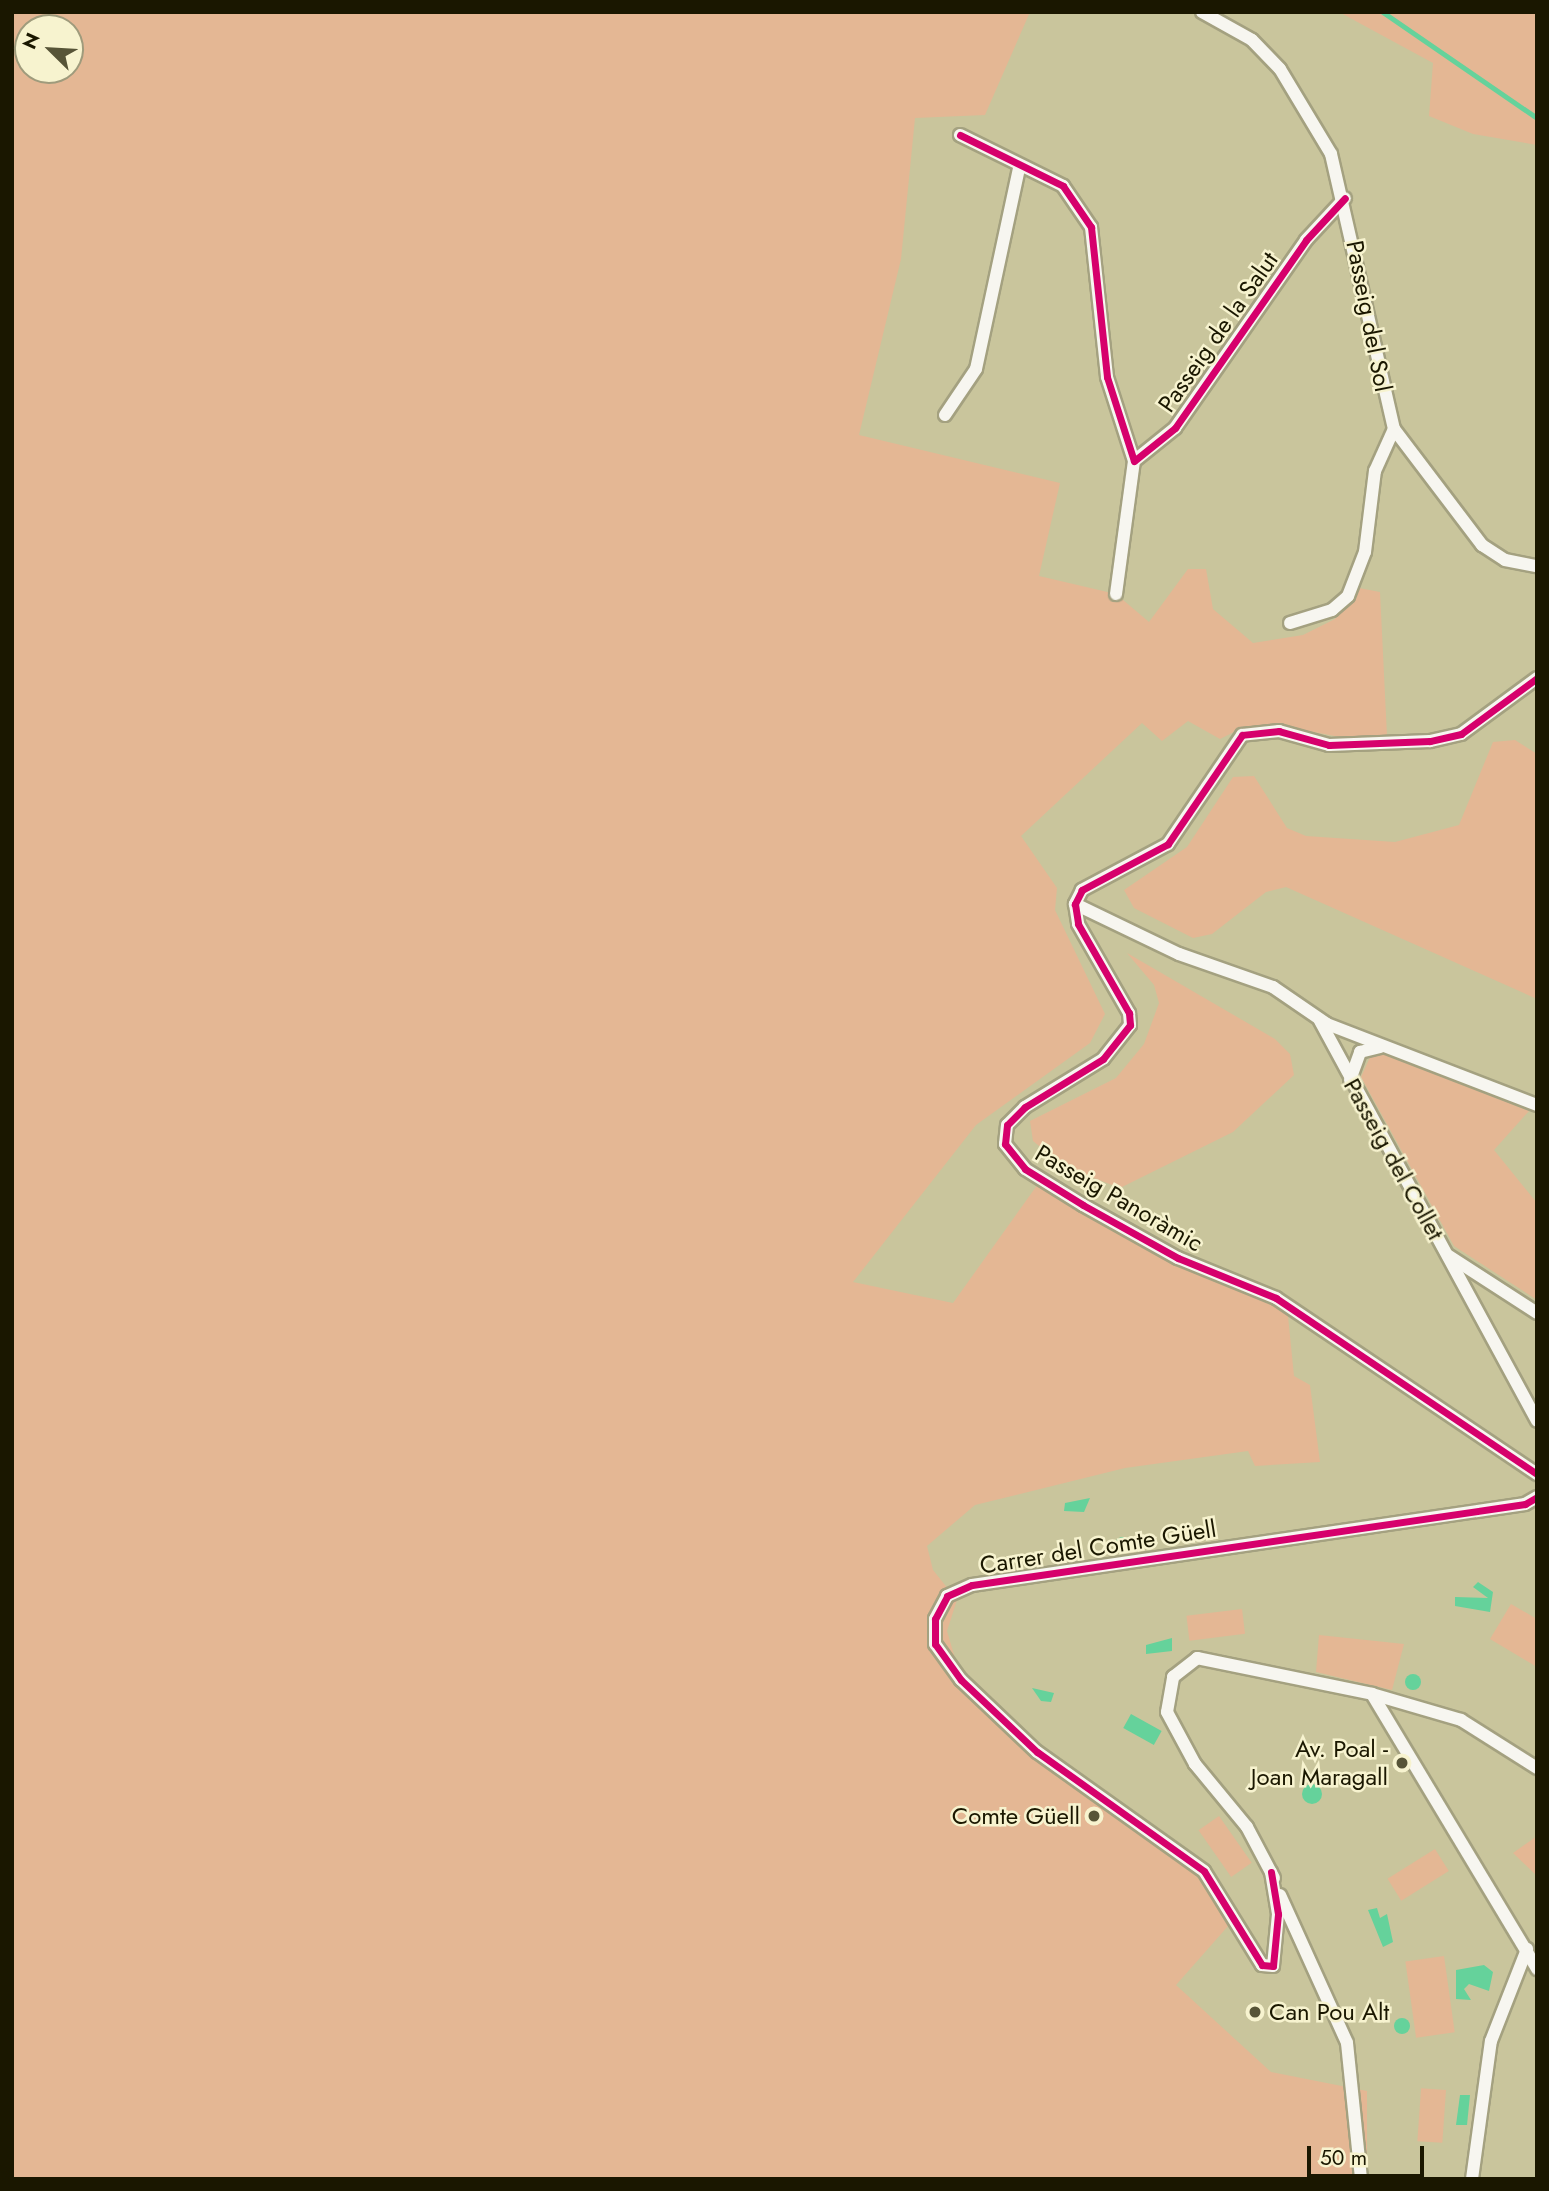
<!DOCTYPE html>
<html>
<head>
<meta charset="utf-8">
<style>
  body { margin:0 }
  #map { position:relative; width:1549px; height:2191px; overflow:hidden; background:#c9c59c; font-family:Jost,sans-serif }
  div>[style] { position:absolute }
  .green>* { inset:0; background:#e4b794; transform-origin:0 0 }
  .water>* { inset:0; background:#65d29b; transform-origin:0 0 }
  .round { border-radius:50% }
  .stream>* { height:4.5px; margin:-2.25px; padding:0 2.25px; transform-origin:2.25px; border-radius:2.25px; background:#65d29b }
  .roads { filter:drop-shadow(2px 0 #a4a180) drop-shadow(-2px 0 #a4a180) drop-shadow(0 2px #a4a180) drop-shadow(0 -2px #a4a180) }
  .minor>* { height:12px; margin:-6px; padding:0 6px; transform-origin:6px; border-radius:6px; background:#f7f6f0 }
  .cycleway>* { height:7px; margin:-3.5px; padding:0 3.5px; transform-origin:3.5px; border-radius:3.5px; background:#d6006c }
  .dots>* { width:19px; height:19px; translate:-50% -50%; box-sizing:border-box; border:4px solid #f7f3cf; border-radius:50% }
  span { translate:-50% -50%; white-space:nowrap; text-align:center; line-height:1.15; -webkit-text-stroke:5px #f7f3cf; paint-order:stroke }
  .street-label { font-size:24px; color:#1a1700 }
  .poi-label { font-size:24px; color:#1a1700 }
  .right { translate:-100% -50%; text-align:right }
  .left { translate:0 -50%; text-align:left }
  .frame { position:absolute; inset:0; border:14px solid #1a1700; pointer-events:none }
  .north { position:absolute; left:14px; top:14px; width:70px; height:70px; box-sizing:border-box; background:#f7f3cf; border:2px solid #9f9b7c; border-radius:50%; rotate:294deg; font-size:19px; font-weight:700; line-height:28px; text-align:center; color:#1a1700 }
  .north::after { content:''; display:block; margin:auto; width:24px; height:32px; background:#575437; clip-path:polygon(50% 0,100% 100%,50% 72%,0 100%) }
  .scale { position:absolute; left:1307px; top:2146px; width:117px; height:32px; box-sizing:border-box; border:4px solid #1a1700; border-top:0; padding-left:9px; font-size:21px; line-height:24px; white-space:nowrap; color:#1a1700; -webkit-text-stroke:5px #f7f3cf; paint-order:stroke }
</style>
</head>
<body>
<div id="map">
  <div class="green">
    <i style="clip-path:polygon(evenodd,12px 12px,1030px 12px,985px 115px,915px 118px,901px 259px,859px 435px,1060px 483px,1039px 576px,1116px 594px,1149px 622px,1188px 569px,1206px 569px,1213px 609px,1253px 643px,1303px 635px,1335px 619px,1359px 588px,1380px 592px,1387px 736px,1340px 737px,1282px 726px,1242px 728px,1220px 739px,1188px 721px,1162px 741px,1142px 723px,1021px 836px,1057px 888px,1055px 910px,1105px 1014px,1090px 1043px,976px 1125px,853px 1282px,953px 1303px,1038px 1184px,1089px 1218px,1287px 1306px,1294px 1376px,1310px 1385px,1320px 1462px,1255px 1466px,1248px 1451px,1125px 1468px,975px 1505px,927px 1546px,933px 1570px,957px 1600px,947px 1631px,955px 1658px,1007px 1732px,1195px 1869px,1229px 1925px,1176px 1985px,1271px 2072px,1367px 2091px,1367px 2179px,12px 2179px,12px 12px,28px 28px,70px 28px,70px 70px,28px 70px,28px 28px)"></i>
    <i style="clip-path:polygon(1339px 12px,1537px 12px,1537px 145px,1473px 134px,1429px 116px,1433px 63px)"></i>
    <i style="clip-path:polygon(1515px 740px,1537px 754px,1537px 999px,1286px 887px,1266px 892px,1212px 934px,1193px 938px,1134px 908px,1124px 890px,1187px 847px,1233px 777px,1254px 776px,1287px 828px,1306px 836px,1395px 842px,1459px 825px,1493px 742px)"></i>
    <i style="clip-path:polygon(1127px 953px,1275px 1039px,1290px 1054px,1294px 1075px,1233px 1132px,1120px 1188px,1065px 1167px,1033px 1141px,1030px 1121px,1116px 1078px,1144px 1044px,1159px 1003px,1154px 985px)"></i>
    <i style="clip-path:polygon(1382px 1053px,1529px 1111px,1494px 1150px,1537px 1203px,1537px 1300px,1454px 1246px,1361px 1077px,1371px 1055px)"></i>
    <i style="clip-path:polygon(1511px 1604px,1537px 1619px,1537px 1667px,1490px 1639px)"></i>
    <i style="left:1242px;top:1609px;width:25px;height:56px;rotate:83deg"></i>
    <i style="clip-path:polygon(1319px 1635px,1404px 1644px,1392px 1690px,1316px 1672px)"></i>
    <i style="left:1219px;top:1816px;width:57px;height:25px;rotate:55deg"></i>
    <i style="clip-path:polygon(1537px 1836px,1537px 1876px,1513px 1853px)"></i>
    <i style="left:1435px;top:1849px;width:26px;height:56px;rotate:58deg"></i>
    <i style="left:1444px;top:1956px;width:77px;height:39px;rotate:82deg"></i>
    <i style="left:1446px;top:2090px;width:53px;height:25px;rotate:94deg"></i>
  </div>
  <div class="water">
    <i style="clip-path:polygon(1090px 1498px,1084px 1512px,1064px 1511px,1065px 1503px)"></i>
    <i class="round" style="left:1115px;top:1537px;width:16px;height:16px"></i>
    <i style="clip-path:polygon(1478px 1582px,1493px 1592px,1490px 1612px,1455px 1606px,1455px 1597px,1488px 1598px,1473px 1587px)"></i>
    <i style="clip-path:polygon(1172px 1638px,1172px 1651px,1146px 1654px,1146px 1645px)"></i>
    <i class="round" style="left:1405px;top:1674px;width:16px;height:16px"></i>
    <i style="clip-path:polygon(1032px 1688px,1054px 1693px,1051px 1702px,1041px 1701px)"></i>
    <i style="left:1131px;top:1714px;width:35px;height:16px;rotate:29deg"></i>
    <i class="round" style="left:1302px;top:1784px;width:20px;height:20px"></i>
    <i style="clip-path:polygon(1377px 1908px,1380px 1918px,1387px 1914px,1393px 1942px,1383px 1947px,1368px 1910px)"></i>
    <i style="clip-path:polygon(1484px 1965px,1493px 1972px,1489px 1991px,1469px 1984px,1464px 1989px,1471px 2000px,1456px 1999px,1456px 1970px)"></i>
    <i class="round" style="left:1394px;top:2018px;width:16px;height:16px"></i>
    <i style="clip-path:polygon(1460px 2095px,1470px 2095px,1467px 2125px,1456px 2125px)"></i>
  </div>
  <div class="stream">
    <i style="left:1383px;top:12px;width:187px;rotate:34.5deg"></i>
  </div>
  <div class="roads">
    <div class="minor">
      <i style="left:1202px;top:12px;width:57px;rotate:29.2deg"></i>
      <i style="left:1252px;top:40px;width:40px;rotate:46deg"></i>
      <i style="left:1280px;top:69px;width:99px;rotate:59deg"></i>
      <i style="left:1331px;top:154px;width:282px;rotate:77.1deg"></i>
      <i style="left:1394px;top:429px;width:146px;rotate:52.8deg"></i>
      <i style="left:1482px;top:545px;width:27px;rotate:33deg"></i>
      <i style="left:1505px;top:560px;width:33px;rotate:11deg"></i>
      <i style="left:960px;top:135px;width:115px;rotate:26.3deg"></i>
      <i style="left:1063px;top:186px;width:50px;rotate:55.7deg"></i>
      <i style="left:1091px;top:227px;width:151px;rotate:83.9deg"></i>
      <i style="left:1107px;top:377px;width:88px;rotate:72.2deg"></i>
      <i style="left:1134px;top:461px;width:53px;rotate:-38.8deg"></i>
      <i style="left:1175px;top:428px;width:229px;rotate:-55.1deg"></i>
      <i style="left:1306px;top:240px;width:57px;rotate:-47.1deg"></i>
      <i style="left:945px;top:415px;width:55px;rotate:-56deg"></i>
      <i style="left:976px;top:369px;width:205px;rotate:-77.9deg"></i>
      <i style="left:1116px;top:594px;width:134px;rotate:-82.3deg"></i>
      <i style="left:1290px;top:623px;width:44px;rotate:-17.2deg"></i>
      <i style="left:1332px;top:610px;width:21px;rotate:-41deg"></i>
      <i style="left:1348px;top:596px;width:47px;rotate:-68.9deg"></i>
      <i style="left:1365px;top:552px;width:82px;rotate:-83deg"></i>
      <i style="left:1375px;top:471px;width:46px;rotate:-65.7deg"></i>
      <i style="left:1537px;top:678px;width:94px;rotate:143.6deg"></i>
      <i style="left:1461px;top:734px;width:32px;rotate:167deg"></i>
      <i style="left:1430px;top:741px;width:101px;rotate:177.7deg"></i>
      <i style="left:1329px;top:745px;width:52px;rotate:-164.4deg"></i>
      <i style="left:1279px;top:731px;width:37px;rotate:174deg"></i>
      <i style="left:1242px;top:735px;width:132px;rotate:124.2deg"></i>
      <i style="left:1168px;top:844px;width:98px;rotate:151.9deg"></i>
      <i style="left:1082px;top:890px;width:16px;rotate:117deg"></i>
      <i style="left:1075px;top:904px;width:20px;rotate:81deg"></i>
      <i style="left:1078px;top:924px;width:103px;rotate:60.2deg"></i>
      <i style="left:1129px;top:1013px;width:12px;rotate:85deg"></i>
      <i style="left:1130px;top:1025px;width:43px;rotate:128.5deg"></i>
      <i style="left:1103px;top:1059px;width:92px;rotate:148.4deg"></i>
      <i style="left:1025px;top:1107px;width:25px;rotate:135deg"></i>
      <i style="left:1007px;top:1125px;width:19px;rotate:96deg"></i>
      <i style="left:1005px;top:1144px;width:32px;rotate:51deg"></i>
      <i style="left:1025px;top:1169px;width:68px;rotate:31.8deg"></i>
      <i style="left:1083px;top:1205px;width:109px;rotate:29.2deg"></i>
      <i style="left:1178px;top:1258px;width:106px;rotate:22.2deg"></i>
      <i style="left:1276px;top:1298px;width:315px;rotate:34deg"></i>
      <i style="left:1075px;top:904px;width:115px;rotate:25.7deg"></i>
      <i style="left:1179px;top:954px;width:100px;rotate:19.3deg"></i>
      <i style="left:1273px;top:987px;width:65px;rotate:34.4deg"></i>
      <i style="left:1327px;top:1024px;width:225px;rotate:21.1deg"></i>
      <i style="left:1320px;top:1021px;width:455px;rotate:61.5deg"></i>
      <i style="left:1350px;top:1080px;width:30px;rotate:-70deg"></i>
      <i style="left:1360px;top:1052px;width:21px;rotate:-14deg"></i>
      <i style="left:1449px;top:1256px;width:105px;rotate:32.9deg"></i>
      <i style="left:1372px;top:1694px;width:321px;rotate:59deg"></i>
      <i style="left:1271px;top:1872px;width:43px;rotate:80.5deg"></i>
      <i style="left:1278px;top:1914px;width:52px;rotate:95.5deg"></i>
      <i style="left:1273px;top:1966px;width:11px;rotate:-175deg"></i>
      <i style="left:1262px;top:1965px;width:110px;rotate:-121.7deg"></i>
      <i style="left:1204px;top:1871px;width:205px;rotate:-144.5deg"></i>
      <i style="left:1037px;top:1752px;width:105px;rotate:-136.5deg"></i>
      <i style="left:961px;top:1680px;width:44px;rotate:-125.8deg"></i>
      <i style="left:935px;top:1644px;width:25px;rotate:-90deg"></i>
      <i style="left:935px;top:1619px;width:26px;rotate:-62deg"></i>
      <i style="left:947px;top:1596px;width:27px;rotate:-24deg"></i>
      <i style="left:972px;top:1585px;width:559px;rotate:-8.33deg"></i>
      <i style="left:1525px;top:1504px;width:14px;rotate:-30deg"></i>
      <i style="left:1274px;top:1878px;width:58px;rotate:-117.9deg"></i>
      <i style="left:1247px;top:1827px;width:82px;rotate:-129.5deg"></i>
      <i style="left:1195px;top:1764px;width:59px;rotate:-118.3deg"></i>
      <i style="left:1167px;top:1712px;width:36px;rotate:-80deg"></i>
      <i style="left:1173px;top:1677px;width:31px;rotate:-38deg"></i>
      <i style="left:1197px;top:1658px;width:179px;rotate:11.6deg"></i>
      <i style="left:1372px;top:1694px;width:93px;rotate:16.3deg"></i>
      <i style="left:1461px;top:1720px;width:90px;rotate:32.3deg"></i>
      <i style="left:1280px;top:1895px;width:162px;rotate:65.6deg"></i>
      <i style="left:1347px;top:2043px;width:137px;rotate:84.1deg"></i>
      <i style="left:1472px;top:2179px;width:139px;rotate:-82.2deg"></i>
      <i style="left:1491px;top:2041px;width:99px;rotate:-68.6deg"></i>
    </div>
  </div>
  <div class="cycleway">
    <i style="left:960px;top:135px;width:115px;rotate:26.3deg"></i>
    <i style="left:1063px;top:186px;width:50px;rotate:55.7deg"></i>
    <i style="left:1091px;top:227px;width:151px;rotate:83.9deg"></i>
    <i style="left:1107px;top:377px;width:88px;rotate:72.2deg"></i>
    <i style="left:1134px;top:461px;width:53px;rotate:-38.8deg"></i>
    <i style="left:1175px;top:428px;width:229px;rotate:-55.1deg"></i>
    <i style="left:1306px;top:240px;width:57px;rotate:-47.1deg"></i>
    <i style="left:1537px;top:678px;width:94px;rotate:143.6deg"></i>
    <i style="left:1461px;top:734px;width:32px;rotate:167deg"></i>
    <i style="left:1430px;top:741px;width:101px;rotate:177.7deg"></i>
    <i style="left:1329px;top:745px;width:52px;rotate:-164.4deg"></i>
    <i style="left:1279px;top:731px;width:37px;rotate:174deg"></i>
    <i style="left:1242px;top:735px;width:132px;rotate:124.2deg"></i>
    <i style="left:1168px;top:844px;width:98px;rotate:151.9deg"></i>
    <i style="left:1082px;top:890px;width:16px;rotate:117deg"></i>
    <i style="left:1075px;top:904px;width:20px;rotate:81deg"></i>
    <i style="left:1078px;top:924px;width:103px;rotate:60.2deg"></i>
    <i style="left:1129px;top:1013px;width:12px;rotate:85deg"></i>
    <i style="left:1130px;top:1025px;width:43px;rotate:128.5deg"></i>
    <i style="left:1103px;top:1059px;width:92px;rotate:148.4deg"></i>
    <i style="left:1025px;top:1107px;width:25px;rotate:135deg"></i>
    <i style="left:1007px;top:1125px;width:19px;rotate:96deg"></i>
    <i style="left:1005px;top:1144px;width:32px;rotate:51deg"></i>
    <i style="left:1025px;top:1169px;width:68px;rotate:31.8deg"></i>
    <i style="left:1083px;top:1205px;width:109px;rotate:29.2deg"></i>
    <i style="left:1178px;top:1258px;width:106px;rotate:22.2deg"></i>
    <i style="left:1276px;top:1298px;width:315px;rotate:34deg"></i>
    <i style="left:1271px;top:1872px;width:43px;rotate:80.5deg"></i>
    <i style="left:1278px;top:1914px;width:52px;rotate:95.5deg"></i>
    <i style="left:1273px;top:1966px;width:11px;rotate:-175deg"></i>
    <i style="left:1262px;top:1965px;width:110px;rotate:-121.7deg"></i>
    <i style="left:1204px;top:1871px;width:205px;rotate:-144.5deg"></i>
    <i style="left:1037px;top:1752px;width:105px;rotate:-136.5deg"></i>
    <i style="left:961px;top:1680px;width:44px;rotate:-125.8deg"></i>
    <i style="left:935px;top:1644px;width:25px;rotate:-90deg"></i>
    <i style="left:935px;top:1619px;width:26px;rotate:-62deg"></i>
    <i style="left:947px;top:1596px;width:27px;rotate:-24deg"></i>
    <i style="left:972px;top:1585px;width:559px;rotate:-8.33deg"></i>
    <i style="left:1525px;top:1504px;width:14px;rotate:-30deg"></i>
  </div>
  <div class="dots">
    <i style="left:1402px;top:1763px;background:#575437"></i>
    <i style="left:1094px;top:1816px;background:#575437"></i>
    <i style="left:1255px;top:2012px;background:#575437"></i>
  </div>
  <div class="street-label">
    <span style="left:1369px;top:316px;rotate:79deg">Passeig del Sol</span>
    <span style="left:1218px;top:332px;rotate:-55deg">Passeig de la Salut</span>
    <span style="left:1394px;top:1159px;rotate:61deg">Passeig del Collet</span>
    <span style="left:1119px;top:1198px;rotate:30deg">Passeig Panoràmic</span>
    <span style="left:1098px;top:1547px;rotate:-9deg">Carrer del Comte Güell</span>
  </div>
  <div class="poi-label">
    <span class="right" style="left:1388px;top:1763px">Av. Poal -<br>Joan Maragall</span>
    <span class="right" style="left:1080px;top:1816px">Comte Güell</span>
    <span class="left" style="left:1269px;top:2012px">Can Pou Alt</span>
  </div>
  <div class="frame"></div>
  <div class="north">N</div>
  <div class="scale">50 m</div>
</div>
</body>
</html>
